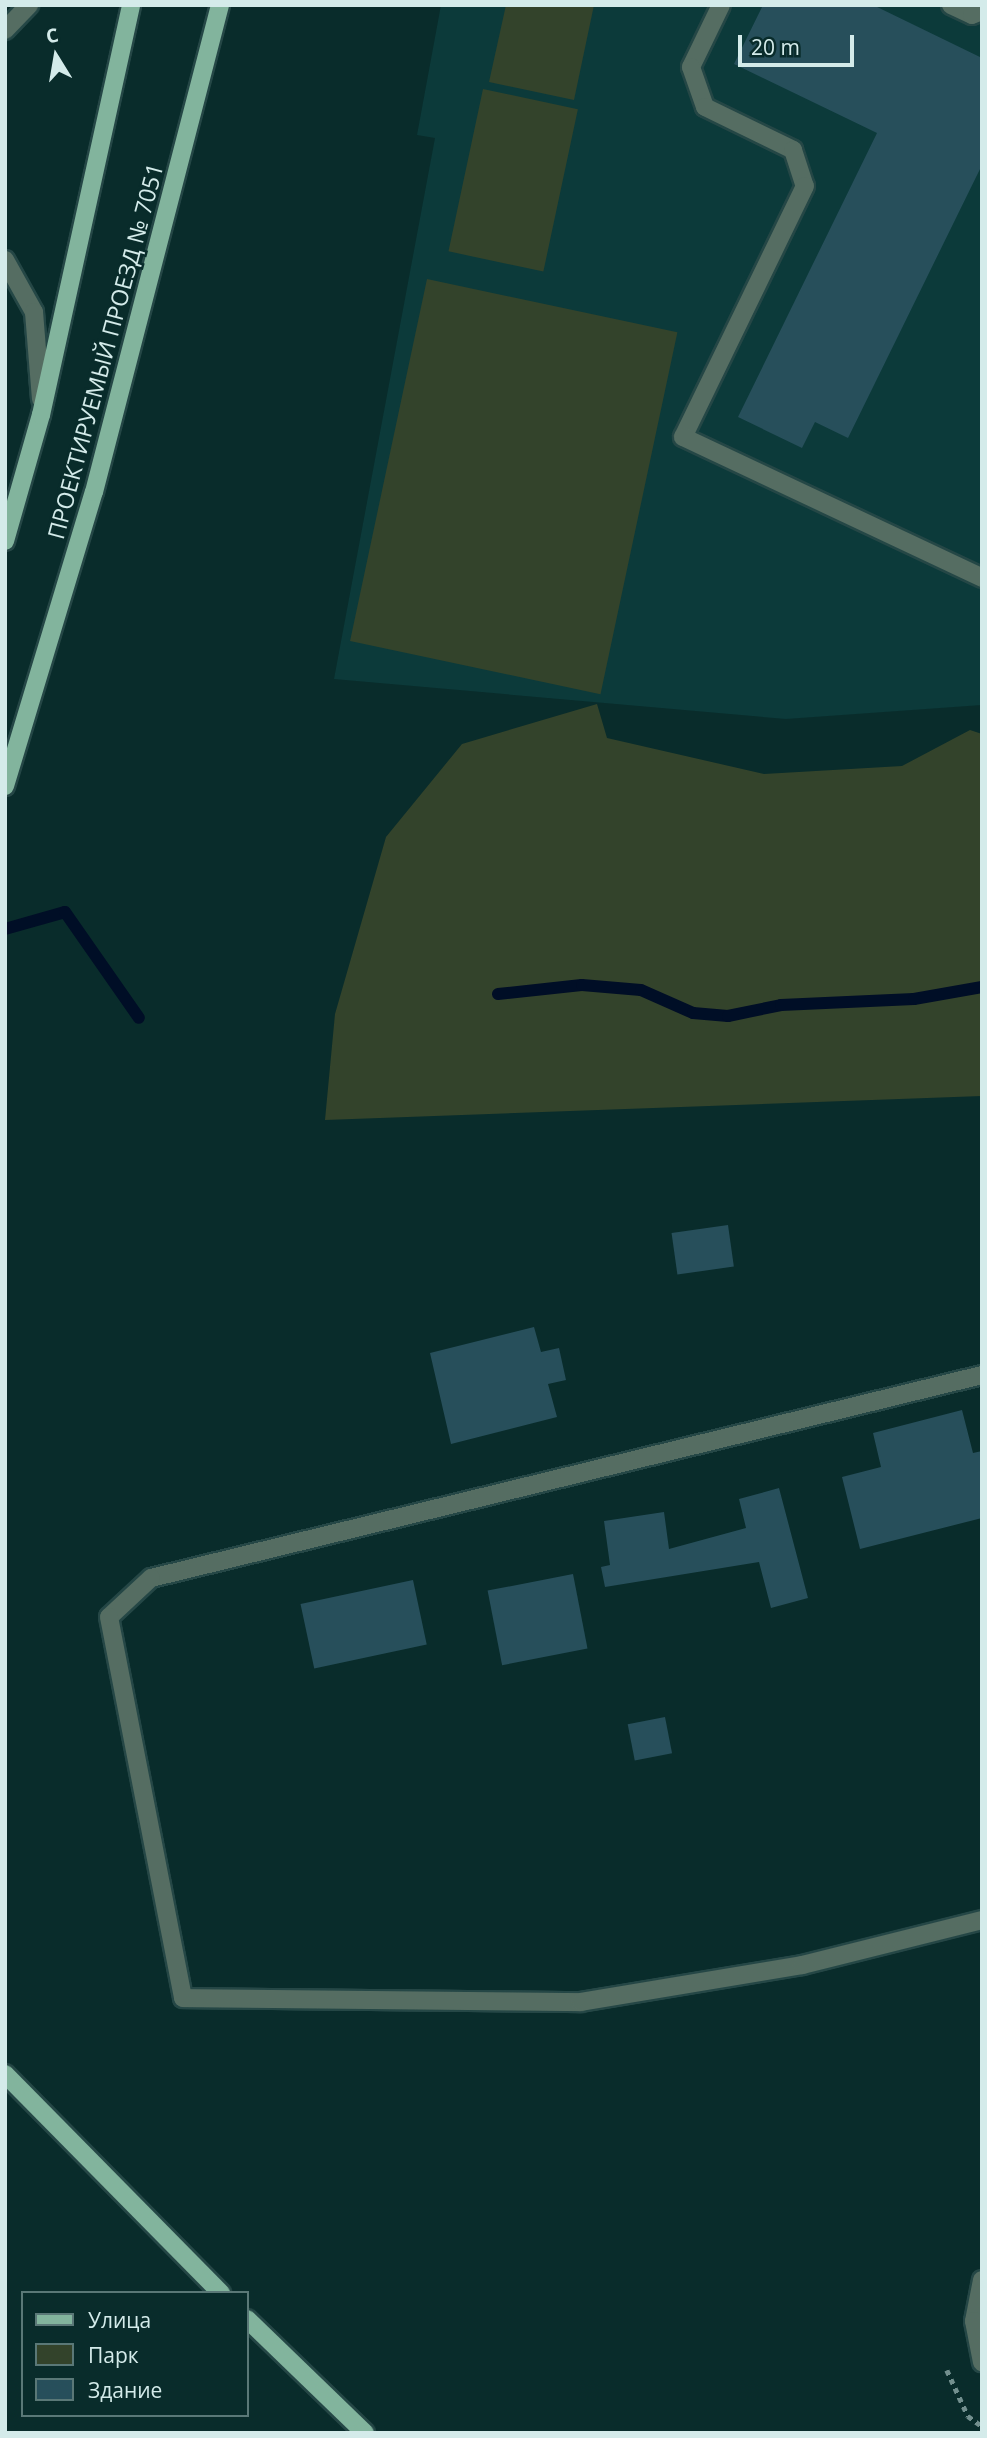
<!DOCTYPE html>
<html>
<head>
<meta charset="utf-8">
<style>
  body { margin:0 }
  #map { position:relative; width:987px; height:2438px; overflow:hidden; background:#092c2b; font-family:"Open Sans",sans-serif }
  div>[style] { position:absolute }
  .built>* { inset:0; background:#0c3a3a }
  .green>* { inset:0; background:#33432b; transform-origin:0 0 }
  .stream>* { height:12px; margin:-6px; padding:0 6px; transform-origin:6px; border-radius:6px; background:#000e26 }
  .building>* { inset:0; background:#274f5b; transform-origin:0 0 }
  .path>* { height:4.5px; margin-top:-2.25px; transform-origin:0; background:repeating-linear-gradient(90deg,#728f8e 0 5px,transparent 0 10px) }
  .roads { filter:drop-shadow(2px 0 #254746) drop-shadow(-2px 0 #254746) drop-shadow(0 2px #254746) drop-shadow(0 -2px #254746) }
  .minor>* { height:18px; margin:-9px; padding:0 9px; transform-origin:9px; border-radius:9px; background:#556d62 }
  .major>* { height:18px; margin:-9px; padding:0 9px; transform-origin:9px; border-radius:9px; background:#82b49d }
  span { translate:-50% -50%; white-space:nowrap; text-align:center; line-height:1.15; -webkit-text-stroke:5px #092c2b; paint-order:stroke }
  .street-label { font-size:23px; color:#d4ebea }
  .frame { position:absolute; inset:0; border:7px solid #d4ebea; pointer-events:none }
  .legend { position:absolute; left:21px; top:2291px; width:228px; height:126px; box-sizing:border-box; background:#092c2b; border:2px solid #5a7877; margin:0; padding:9px 12px; list-style:none; font-size:21px; color:#d4ebea }
  .legend li { display:flex; align-items:center; gap:14px; height:35px }
  .legend b { width:35px; border:2px solid #5a7877 }
  .north { position:absolute; left:21px; top:21px; width:70px; height:70px; -webkit-text-stroke:5px #092c2b; paint-order:stroke; rotate:349deg; font-size:19px; font-weight:700; line-height:28px; text-align:center; color:#d4ebea }
  .north::after { content:''; display:block; margin:auto; width:24px; height:32px; background:#d4ebea; clip-path:polygon(50% 0,100% 100%,50% 72%,0 100%) }
  .scale { position:absolute; left:738px; top:35px; width:116px; height:32px; box-sizing:border-box; border:4px solid #d4ebea; border-top:0; padding-left:9px; font-size:21px; line-height:24px; white-space:nowrap; color:#d4ebea; -webkit-text-stroke:5px #092c2b; paint-order:stroke }
</style>
</head>
<body>
<div id="map">
  <div class="built">
    <i style="clip-path:polygon(441px 5px,982px 5px,982px 705px,786px 719px,334px 679px,435px 138px,417px 135px)"></i>
  </div>
  <div class="green">
    <i style="clip-path:polygon(506px 5px,594px 5px,574px 100px,489px 82px)"></i>
    <i style="left:483px;top:89px;width:97px;height:166px;rotate:12deg"></i>
    <i style="left:427px;top:279px;width:256px;height:370px;rotate:12deg"></i>
    <i style="clip-path:polygon(597px 704px,607px 738px,764px 774px,902px 766px,970px 730px,982px 734px,982px 1096px,325px 1120px,335px 1014px,386px 837px,462px 744px)"></i>
  </div>
  <div class="stream">
    <i style="left:5px;top:929px;width:62px;rotate:-15.8deg"></i>
    <i style="left:65px;top:912px;width:129px;rotate:55.1deg"></i>
    <i style="left:498px;top:994px;width:84px;rotate:-6.1deg"></i>
    <i style="left:582px;top:985px;width:59px;rotate:4.8deg"></i>
    <i style="left:641px;top:990px;width:57px;rotate:23.9deg"></i>
    <i style="left:693px;top:1013px;width:35px;rotate:5deg"></i>
    <i style="left:728px;top:1016px;width:54px;rotate:-11.7deg"></i>
    <i style="left:781px;top:1005px;width:133px;rotate:-2.6deg"></i>
    <i style="left:914px;top:999px;width:69px;rotate:-10deg"></i>
  </div>
  <div class="building">
    <i style="clip-path:polygon(763px 5px,873px 5px,982px 58px,982px 165px,848px 438px,815px 422px,802px 448px,738px 417px,877px 133px,734px 64px)"></i>
    <i style="left:728px;top:1225px;width:42px;height:57px;rotate:82deg"></i>
    <i style="clip-path:polygon(534px 1327px,541px 1352px,559px 1348px,566px 1380px,548px 1384px,557px 1417px,451px 1444px,430px 1353px)"></i>
    <i style="clip-path:polygon(962px 1410px,973px 1453px,982px 1451px,982px 1518px,860px 1549px,842px 1477px,881px 1467px,873px 1433px)"></i>
    <i style="clip-path:polygon(779px 1488px,808px 1598px,771px 1608px,759px 1562px,605px 1587px,601px 1567px,610px 1565px,604px 1521px,664px 1512px,669px 1549px,746px 1528px,739px 1499px)"></i>
    <i style="left:573px;top:1574px;width:76px;height:87px;rotate:79deg"></i>
    <i style="left:413px;top:1580px;width:66px;height:115px;rotate:78deg"></i>
    <i style="left:665px;top:1717px;width:37px;height:38px;rotate:79deg"></i>
  </div>
  <div class="path">
    <i style="left:947px;top:2370px;width:51px;rotate:65.5deg"></i>
    <i style="left:968px;top:2416px;width:17px;rotate:36deg"></i>
  </div>
  <div class="roads">
    <div class="minor">
      <i style="left:721px;top:5px;width:69px;rotate:115.8deg"></i>
      <i style="left:691px;top:67px;width:42px;rotate:70.7deg"></i>
      <i style="left:705px;top:107px;width:98px;rotate:26deg"></i>
      <i style="left:793px;top:150px;width:38px;rotate:72deg"></i>
      <i style="left:805px;top:186px;width:279px;rotate:115.9deg"></i>
      <i style="left:683px;top:437px;width:331px;rotate:25.2deg"></i>
      <i style="left:951px;top:5px;width:23px;rotate:25deg"></i>
      <i style="left:972px;top:15px;width:11px;rotate:-22deg"></i>
      <i style="left:5px;top:30px;width:35px;rotate:-46deg"></i>
      <i style="left:5px;top:260px;width:60px;rotate:60.9deg"></i>
      <i style="left:34px;top:312px;width:87px;rotate:85.4deg"></i>
      <i style="left:982px;top:1375px;width:855px;rotate:166.27deg"></i>
      <i style="left:151px;top:1578px;width:57px;rotate:137.1deg"></i>
      <i style="left:109px;top:1617px;width:388px;rotate:79deg"></i>
      <i style="left:183px;top:1998px;width:398px;rotate:0.6deg"></i>
      <i style="left:581px;top:2002px;width:224px;rotate:-9.5deg"></i>
      <i style="left:802px;top:1965px;width:186px;rotate:-14deg"></i>
      <i style="left:982px;top:2280px;width:42px;rotate:101deg"></i>
      <i style="left:974px;top:2321px;width:42px;rotate:79deg"></i>
    </div>
    <div class="major">
      <i style="left:5px;top:541px;width:131px;rotate:-74.1deg"></i>
      <i style="left:41px;top:415px;width:420px;rotate:-77.6deg"></i>
      <i style="left:5px;top:786px;width:307px;rotate:-73.2deg"></i>
      <i style="left:94px;top:492px;width:503px;rotate:-75.49deg"></i>
      <i style="left:5px;top:2074px;width:308px;rotate:45.4deg"></i>
      <i style="left:247px;top:2319px;width:164px;rotate:44deg"></i>
    </div>
  </div>
  <div class="street-label">
    <span style="left:105px;top:351px;rotate:-75deg">ПРОЕКТИРУЕМЫЙ ПРОЕЗД № 7051</span>
  </div>
  <div class="frame"></div>
  <ul class="legend">
  <li><b style="height:9px;background:#82b49d"></b>Улица</li>
  <li><b style="height:19px;background:#33432b"></b>Парк</li>
  <li><b style="height:19px;background:#274f5b"></b>Здание</li>
  </ul>
  <div class="north">С</div>
  <div class="scale">20 m</div>
</div>
</body>
</html>
